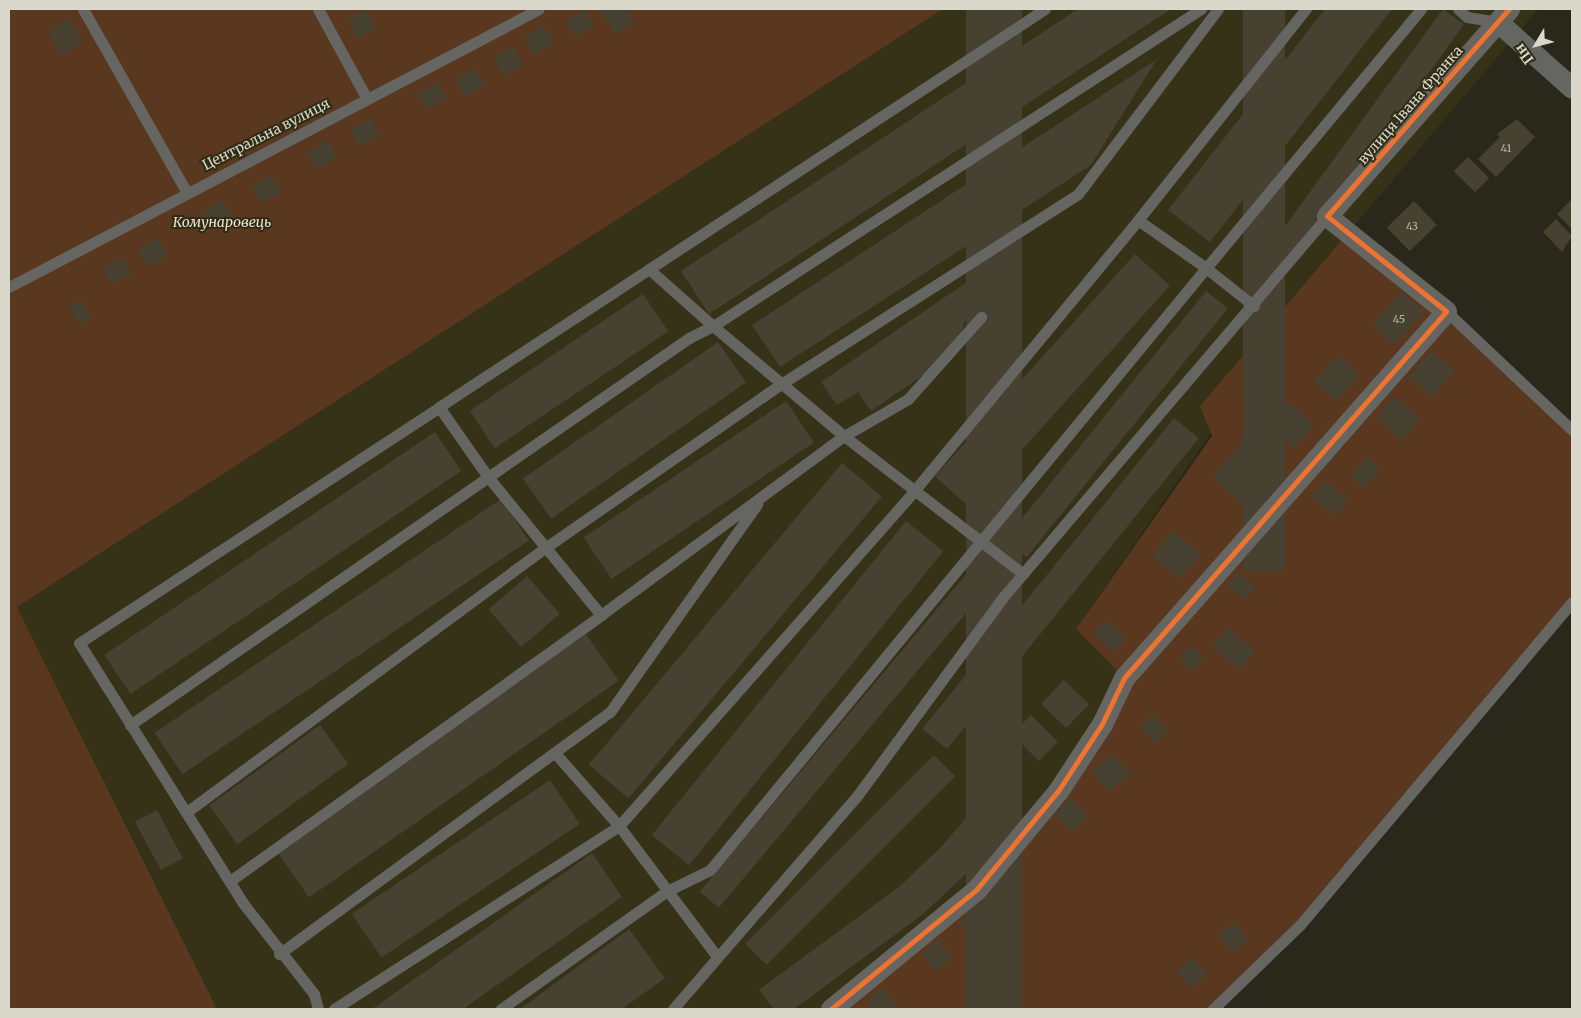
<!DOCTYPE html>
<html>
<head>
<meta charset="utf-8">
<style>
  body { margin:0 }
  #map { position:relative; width:1581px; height:1018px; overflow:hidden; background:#29281b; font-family:Merriweather,serif }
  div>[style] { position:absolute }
  .built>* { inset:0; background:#363217 }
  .green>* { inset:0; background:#5a371f }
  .building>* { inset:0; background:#464131; transform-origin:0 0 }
  .lane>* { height:11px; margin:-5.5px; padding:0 5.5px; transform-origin:5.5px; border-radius:5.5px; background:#656662 }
  .street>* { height:21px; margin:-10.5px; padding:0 10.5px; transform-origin:10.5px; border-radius:10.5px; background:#656662 }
  .cycleway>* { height:5px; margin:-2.5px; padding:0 2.5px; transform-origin:2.5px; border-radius:2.5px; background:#ef722f }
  span { translate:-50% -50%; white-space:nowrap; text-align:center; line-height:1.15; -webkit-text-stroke:4px #2f2c15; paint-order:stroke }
  .number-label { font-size:11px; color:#b5b2a4 }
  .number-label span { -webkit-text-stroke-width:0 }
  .street-label { font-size:14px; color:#dad8ca }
  .park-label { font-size:14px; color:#f2dfd5; font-style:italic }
  .frame { position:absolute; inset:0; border:10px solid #dad8ca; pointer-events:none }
  .north { position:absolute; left:1511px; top:20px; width:50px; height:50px; -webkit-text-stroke:4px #2f2c15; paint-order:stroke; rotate:233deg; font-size:14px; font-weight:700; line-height:20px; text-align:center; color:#dad8ca }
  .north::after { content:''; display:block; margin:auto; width:18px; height:22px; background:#dad8ca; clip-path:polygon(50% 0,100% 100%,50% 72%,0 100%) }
</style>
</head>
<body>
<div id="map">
  <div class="built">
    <i style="clip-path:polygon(943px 9px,1538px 9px,1348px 233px,1076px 629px,1124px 678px,976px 890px,831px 1009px,217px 1009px,17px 607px)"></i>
  </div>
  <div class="green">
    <i style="clip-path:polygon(9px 9px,943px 9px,17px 607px,217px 1009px,9px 1009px)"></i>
    <i style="clip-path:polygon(1348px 233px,1446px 311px,1572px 430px,1572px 602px,1300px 925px,1213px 1009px,831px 1009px,976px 890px,1102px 724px,1124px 678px,1076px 629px,1212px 436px,1200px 406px)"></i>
  </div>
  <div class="building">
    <i style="left:365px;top:9px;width:22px;height:20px;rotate:60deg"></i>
    <i style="left:584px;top:9px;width:19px;height:22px;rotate:58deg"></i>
    <i style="clip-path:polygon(599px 9px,627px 9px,635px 22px,615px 35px)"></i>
    <i style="left:966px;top:9px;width:56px;height:1110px"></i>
    <i style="clip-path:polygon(1078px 9px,1171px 9px,709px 314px,681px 271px)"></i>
    <i style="left:1243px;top:9px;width:42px;height:562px"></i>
    <i style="clip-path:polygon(1325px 9px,1392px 9px,1210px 242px,1168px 210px)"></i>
    <i style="left:1443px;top:9px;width:26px;height:328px;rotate:36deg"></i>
    <i style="left:70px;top:19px;width:27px;height:25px;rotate:62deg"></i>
    <i style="left:544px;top:25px;width:21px;height:23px;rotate:61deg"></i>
    <i style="left:513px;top:47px;width:21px;height:23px;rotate:61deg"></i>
    <i style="clip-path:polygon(1157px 59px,1091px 165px,780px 367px,752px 325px)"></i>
    <i style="left:475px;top:68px;width:20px;height:23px;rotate:60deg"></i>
    <i style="left:438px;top:82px;width:18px;height:23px;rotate:61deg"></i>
    <i style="left:370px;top:118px;width:20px;height:23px;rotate:60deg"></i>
    <i style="clip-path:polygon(1517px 119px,1535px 137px,1496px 177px,1478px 159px,1500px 137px,1497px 134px)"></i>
    <i style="left:328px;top:141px;width:19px;height:24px;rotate:62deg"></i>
    <i style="left:1468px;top:157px;width:30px;height:20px;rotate:45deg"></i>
    <i style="left:272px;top:175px;width:19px;height:23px;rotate:62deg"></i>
    <i style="clip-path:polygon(1572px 199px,1572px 229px,1557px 214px)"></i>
    <i style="left:223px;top:200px;width:20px;height:23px;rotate:60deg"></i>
    <i style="left:1414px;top:201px;width:33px;height:38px;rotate:46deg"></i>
    <i style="clip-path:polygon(1556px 219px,1572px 236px,1562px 252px,1543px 232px)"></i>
    <i style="left:158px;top:238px;width:20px;height:23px;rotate:60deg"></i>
    <i style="left:1135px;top:254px;width:47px;height:299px;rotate:42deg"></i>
    <i style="left:123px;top:257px;width:19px;height:23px;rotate:62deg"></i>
    <i style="clip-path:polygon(996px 262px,1013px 284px,965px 321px,959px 339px,932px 369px,871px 411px,858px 392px,837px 405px,821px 382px)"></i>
    <i style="left:1206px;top:291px;width:28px;height:320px;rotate:39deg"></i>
    <i style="left:1402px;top:292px;width:29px;height:45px;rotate:41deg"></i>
    <i style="left:643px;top:294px;width:45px;height:209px;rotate:56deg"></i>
    <i style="left:81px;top:299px;width:21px;height:14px;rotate:59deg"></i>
    <i style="left:718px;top:342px;width:49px;height:238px;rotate:55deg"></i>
    <i style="left:1430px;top:351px;width:31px;height:34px;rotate:38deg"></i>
    <i style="left:1337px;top:355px;width:29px;height:35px;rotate:41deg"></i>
    <i style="left:1394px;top:397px;width:34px;height:28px;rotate:40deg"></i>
    <i style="left:786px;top:401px;width:50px;height:244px;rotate:56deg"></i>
    <i style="left:1289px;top:402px;width:35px;height:29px;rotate:44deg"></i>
    <i style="left:1174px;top:418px;width:32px;height:400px;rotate:39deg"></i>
    <i style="left:435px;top:432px;width:47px;height:399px;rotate:56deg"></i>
    <i style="left:1245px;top:439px;width:42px;height:51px;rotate:40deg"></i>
    <i style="left:1366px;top:457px;width:18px;height:25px;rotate:38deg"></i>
    <i style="left:842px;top:463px;width:52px;height:394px;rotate:40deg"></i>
    <i style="left:1324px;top:481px;width:30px;height:21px;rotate:37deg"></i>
    <i style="left:501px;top:499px;width:50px;height:418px;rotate:56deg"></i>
    <i style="left:906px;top:521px;width:48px;height:404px;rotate:39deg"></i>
    <i style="left:1173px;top:531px;width:36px;height:33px;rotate:39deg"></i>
    <i style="left:978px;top:560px;width:25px;height:433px;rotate:40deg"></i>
    <i style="left:1238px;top:572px;width:23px;height:17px;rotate:40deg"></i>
    <i style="left:527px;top:576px;width:50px;height:51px;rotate:49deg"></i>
    <i style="left:1106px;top:620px;width:27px;height:19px;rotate:42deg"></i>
    <i style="left:1226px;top:628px;width:36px;height:24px;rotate:37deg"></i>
    <i style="left:586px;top:634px;width:57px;height:378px;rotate:55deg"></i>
    <i style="left:1190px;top:646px;width:18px;height:17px;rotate:41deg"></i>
    <i style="left:1064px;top:680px;width:35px;height:33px;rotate:44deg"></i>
    <i style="left:1152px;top:714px;width:23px;height:18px;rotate:45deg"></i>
    <i style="left:1031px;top:715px;width:38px;height:27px;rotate:45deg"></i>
    <i style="left:320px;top:725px;width:48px;height:137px;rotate:54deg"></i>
    <i style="left:1114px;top:754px;width:26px;height:28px;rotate:51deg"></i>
    <i style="left:934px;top:755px;width:30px;height:267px;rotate:45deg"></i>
    <i style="left:550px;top:780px;width:53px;height:239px;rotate:56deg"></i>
    <i style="clip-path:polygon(995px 785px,1023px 808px,969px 871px,922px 915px,794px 1009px,774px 1009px,759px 990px,900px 886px,941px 847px)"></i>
    <i style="left:1072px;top:798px;width:25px;height:23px;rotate:50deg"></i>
    <i style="left:157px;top:810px;width:55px;height:25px;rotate:62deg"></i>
    <i style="clip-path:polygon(592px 853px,622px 897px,463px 1009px,372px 1009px)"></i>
    <i style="left:976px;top:909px;width:23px;height:21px;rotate:50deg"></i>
    <i style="left:1234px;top:922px;width:23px;height:21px;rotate:49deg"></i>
    <i style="clip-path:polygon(629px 929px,665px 978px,622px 1009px,520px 1009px)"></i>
    <i style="left:938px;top:940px;width:23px;height:21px;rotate:50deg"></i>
    <i style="left:1192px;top:957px;width:23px;height:21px;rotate:47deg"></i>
    <i style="clip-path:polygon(883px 988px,898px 1006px,894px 1009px,874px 1009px,867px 1002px)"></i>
  </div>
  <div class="lane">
    <i style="left:83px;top:9px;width:209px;rotate:60.5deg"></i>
    <i style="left:318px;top:9px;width:102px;rotate:61.4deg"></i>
    <i style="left:1458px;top:9px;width:12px;rotate:42deg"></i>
    <i style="left:1467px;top:17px;width:31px;rotate:9deg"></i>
    <i style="left:1138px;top:220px;width:270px;rotate:-51.5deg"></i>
    <i style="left:649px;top:269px;width:86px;rotate:41.7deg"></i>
    <i style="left:713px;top:326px;width:582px;rotate:-33.01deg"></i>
    <i style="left:9px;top:287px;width:598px;rotate:-27.68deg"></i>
    <i style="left:1254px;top:306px;width:61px;rotate:-141.6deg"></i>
    <i style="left:1206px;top:268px;width:337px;rotate:-50.3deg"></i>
    <i style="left:1446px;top:311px;width:173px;rotate:43.4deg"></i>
    <i style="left:439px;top:407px;width:725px;rotate:-33.3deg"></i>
    <i style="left:130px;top:725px;width:680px;rotate:-34.7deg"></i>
    <i style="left:689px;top:338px;width:27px;rotate:-27deg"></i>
    <i style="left:713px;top:326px;width:171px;rotate:40deg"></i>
    <i style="left:844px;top:436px;width:226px;rotate:37.6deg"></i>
    <i style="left:555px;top:753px;width:97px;rotate:48.8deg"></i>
    <i style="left:619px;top:826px;width:161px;rotate:53.1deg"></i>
    <i style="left:188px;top:811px;width:443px;rotate:-36.4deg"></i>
    <i style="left:545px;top:548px;width:287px;rotate:-34.8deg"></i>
    <i style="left:781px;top:384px;width:353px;rotate:-32.6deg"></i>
    <i style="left:1078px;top:194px;width:232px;rotate:-52.9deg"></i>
    <i style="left:230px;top:881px;width:457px;rotate:-35.6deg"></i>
    <i style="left:279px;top:954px;width:410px;rotate:-36.2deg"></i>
    <i style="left:610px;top:712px;width:255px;rotate:-54.7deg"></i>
    <i style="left:318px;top:1009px;width:16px;rotate:-105deg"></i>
    <i style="left:314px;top:994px;width:115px;rotate:-128deg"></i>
    <i style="left:243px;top:903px;width:307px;rotate:-122.2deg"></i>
    <i style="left:79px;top:643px;width:430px;rotate:-33.2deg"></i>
    <i style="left:439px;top:407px;width:85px;rotate:55deg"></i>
    <i style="left:488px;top:477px;width:178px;rotate:50.7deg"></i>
    <i style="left:601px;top:615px;width:302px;rotate:-36.4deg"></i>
    <i style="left:844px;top:436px;width:74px;rotate:-30deg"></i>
    <i style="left:908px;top:399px;width:110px;rotate:-48.3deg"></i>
    <i style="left:334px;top:1009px;width:339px;rotate:-32.7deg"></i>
    <i style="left:619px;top:826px;width:446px;rotate:-48.6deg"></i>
    <i style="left:914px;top:491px;width:352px;rotate:-50.4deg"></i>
    <i style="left:1138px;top:220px;width:83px;rotate:35.2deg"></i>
    <i style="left:1206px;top:268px;width:780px;rotate:129.49deg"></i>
    <i style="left:710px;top:870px;width:48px;rotate:154deg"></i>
    <i style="left:667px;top:891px;width:204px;rotate:144.6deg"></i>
    <i style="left:673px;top:1009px;width:281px;rotate:-49.2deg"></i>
    <i style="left:857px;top:796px;width:248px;rotate:-53.7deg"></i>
    <i style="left:1004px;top:596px;width:499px;rotate:-49.6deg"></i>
    <i style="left:1213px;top:1009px;width:121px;rotate:-44deg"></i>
    <i style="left:1300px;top:925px;width:422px;rotate:-49.9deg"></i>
  </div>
  <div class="street">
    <i style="left:1498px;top:22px;width:99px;rotate:41.7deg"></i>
    <i style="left:831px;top:1009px;width:188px;rotate:-39.4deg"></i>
    <i style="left:976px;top:890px;width:129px;rotate:-50.4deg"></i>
    <i style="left:1058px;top:791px;width:80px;rotate:-56.7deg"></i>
    <i style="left:1102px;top:724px;width:51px;rotate:-64.4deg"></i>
    <i style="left:1124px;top:678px;width:488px;rotate:-48.7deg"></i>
    <i style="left:1446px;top:311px;width:152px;rotate:-141.4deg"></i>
    <i style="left:1327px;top:216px;width:276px;rotate:-48.7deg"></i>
  </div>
  <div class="cycleway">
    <i style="left:831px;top:1009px;width:188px;rotate:-39.4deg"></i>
    <i style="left:976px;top:890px;width:129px;rotate:-50.4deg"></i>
    <i style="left:1058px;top:791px;width:80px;rotate:-56.7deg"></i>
    <i style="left:1102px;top:724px;width:51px;rotate:-64.4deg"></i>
    <i style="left:1124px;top:678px;width:488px;rotate:-48.7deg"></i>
    <i style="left:1446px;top:311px;width:152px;rotate:-141.4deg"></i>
    <i style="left:1327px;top:216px;width:276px;rotate:-48.7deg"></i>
  </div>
  <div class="number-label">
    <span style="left:1506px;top:148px">41</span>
    <span style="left:1412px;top:226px">43</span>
    <span style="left:1399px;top:319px">45</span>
  </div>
  <div class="street-label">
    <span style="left:1410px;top:105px;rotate:-49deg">вулиця Івана Франка</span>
    <span style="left:266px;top:134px;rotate:-27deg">Центральна вулиця</span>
  </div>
  <div class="park-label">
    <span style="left:222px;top:222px">Комунаровець</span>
  </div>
  <div class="frame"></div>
  <div class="north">Пн</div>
</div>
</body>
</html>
